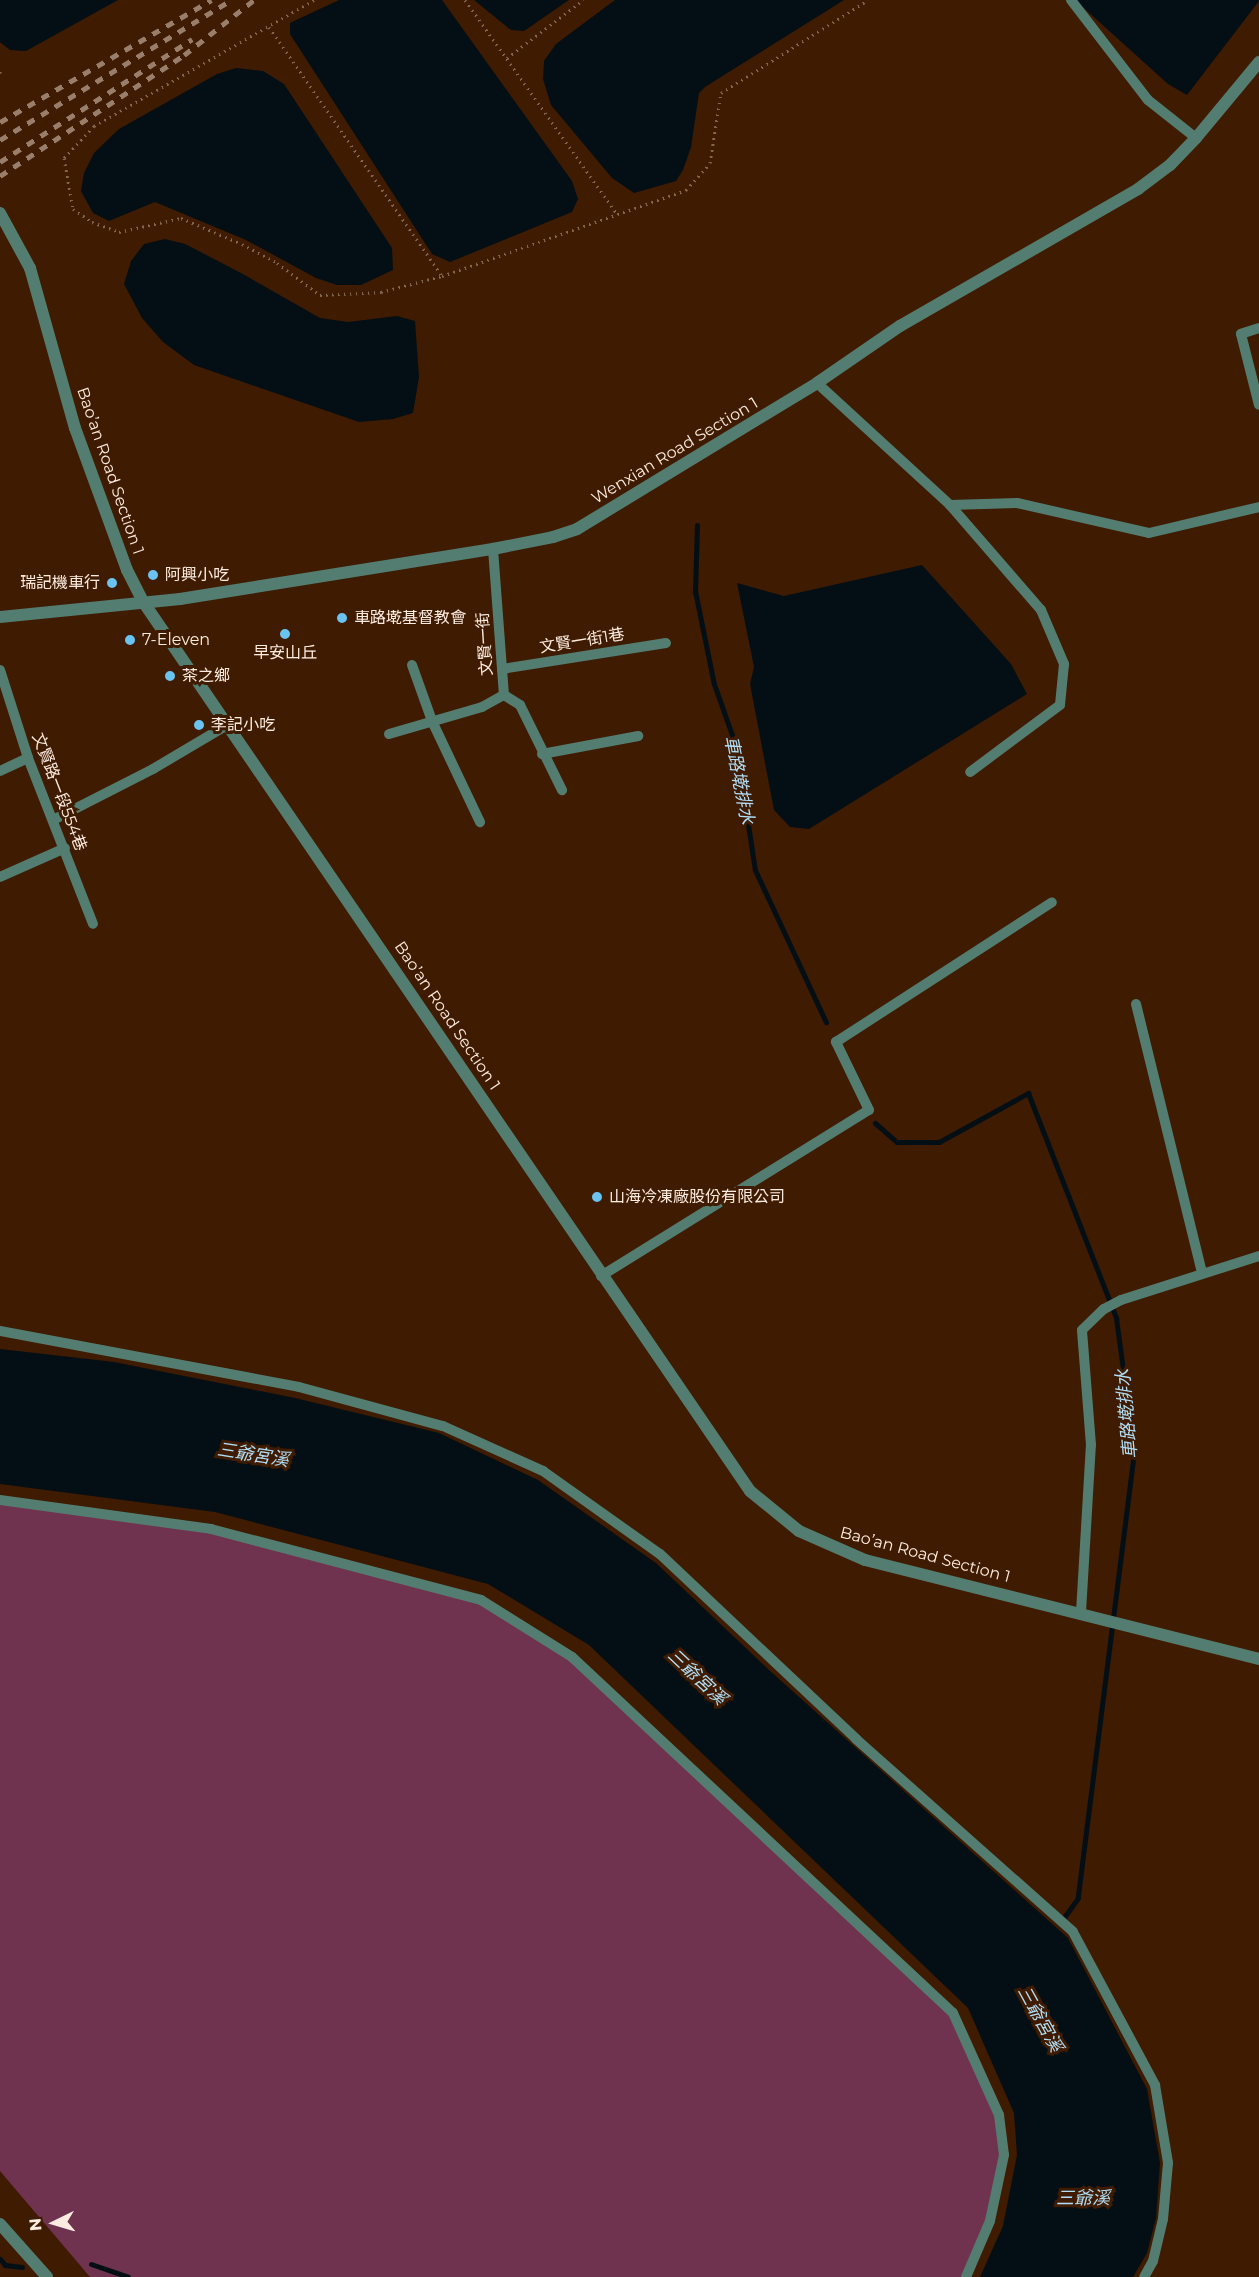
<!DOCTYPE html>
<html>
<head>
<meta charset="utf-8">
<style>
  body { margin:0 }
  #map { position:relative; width:1259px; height:2277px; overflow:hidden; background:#3e1b01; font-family:Montserrat,"Noto Sans TC",sans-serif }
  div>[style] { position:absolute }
  .green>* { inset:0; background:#6f334f }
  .water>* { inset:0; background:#040f15 }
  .stream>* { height:5px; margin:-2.5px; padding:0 2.5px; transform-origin:2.5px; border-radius:2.5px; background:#040f15 }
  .path>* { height:3px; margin-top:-1.5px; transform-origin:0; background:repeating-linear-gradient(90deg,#836651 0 1.5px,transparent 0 6px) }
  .service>* { height:10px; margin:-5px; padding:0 5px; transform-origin:5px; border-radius:5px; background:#537d70 }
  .minor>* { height:12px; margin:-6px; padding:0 6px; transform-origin:6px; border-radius:6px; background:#537d70 }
  .tertiary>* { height:12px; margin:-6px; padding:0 6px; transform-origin:6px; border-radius:6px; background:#537d70 }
  .rail>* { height:4.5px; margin-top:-2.25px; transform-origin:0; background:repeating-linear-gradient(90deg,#997e6b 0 8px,transparent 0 16px) }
  .dots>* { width:16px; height:16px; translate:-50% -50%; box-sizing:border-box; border:3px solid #3e1b01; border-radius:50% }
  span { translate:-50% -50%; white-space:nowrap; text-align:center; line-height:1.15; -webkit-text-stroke:6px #3e1b01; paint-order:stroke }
  .street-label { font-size:16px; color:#feece1 }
  .poi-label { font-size:16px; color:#feece1 }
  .left { translate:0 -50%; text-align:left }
  .right { translate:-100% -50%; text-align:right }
  .water-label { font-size:18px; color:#b1ddf6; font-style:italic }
  .north { position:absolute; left:24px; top:2193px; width:60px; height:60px; -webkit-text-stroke:4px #3e1b01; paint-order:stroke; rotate:265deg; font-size:16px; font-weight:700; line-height:24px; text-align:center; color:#feece1 }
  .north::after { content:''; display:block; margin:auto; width:21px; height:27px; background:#feece1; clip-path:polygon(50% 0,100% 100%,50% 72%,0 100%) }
</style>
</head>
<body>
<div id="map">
  <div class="green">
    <i style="clip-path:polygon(0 1500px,211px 1529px,481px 1600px,572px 1657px,953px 2013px,999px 2115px,1004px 2155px,990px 2221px,966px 2277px,90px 2277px,0 2171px)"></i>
  </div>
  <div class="water">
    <i style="clip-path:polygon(0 0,118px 0,26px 51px,10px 50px,0 42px)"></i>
    <i style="clip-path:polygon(339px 0,442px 0,572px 181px,578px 199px,572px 212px,450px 262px,432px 254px,290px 34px,290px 23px)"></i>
    <i style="clip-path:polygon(474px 0,569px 0,524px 31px,511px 30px)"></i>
    <i style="clip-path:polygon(615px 0,844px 0,705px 87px,699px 93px,691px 147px,683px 170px,676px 181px,634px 193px,612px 178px,551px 105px,543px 79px,544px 61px,556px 44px)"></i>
    <i style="clip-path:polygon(1075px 0,1259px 0,1259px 1px,1187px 95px,1168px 84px)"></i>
    <i style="clip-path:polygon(236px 68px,263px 71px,284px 84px,392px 248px,393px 270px,361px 285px,337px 285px,316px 278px,246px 240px,155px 202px,109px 221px,93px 213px,81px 191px,84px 173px,94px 153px,119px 129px,217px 74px)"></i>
    <i style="clip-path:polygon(165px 239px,185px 244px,241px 273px,320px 318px,348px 322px,397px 316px,415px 321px,419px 377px,413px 413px,393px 419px,359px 422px,194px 365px,163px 342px,142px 318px,124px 284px,131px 261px,144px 244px)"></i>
    <i style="clip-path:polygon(922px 565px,1011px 664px,1027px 694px,809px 829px,790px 827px,774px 810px,750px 684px,754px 667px,737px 583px,784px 596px)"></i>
    <i style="clip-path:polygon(0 1349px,114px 1362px,295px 1398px,439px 1433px,538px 1480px,656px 1563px,769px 1670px,1068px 1938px,1147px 2089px,1160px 2163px,1156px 2218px,1147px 2253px,1133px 2277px,980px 2277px,1003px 2226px,1017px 2155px,1014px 2113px,968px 2008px,589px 1645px,488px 1584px,215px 1512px,0 1484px)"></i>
  </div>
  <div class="stream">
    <i style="left:697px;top:525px;width:66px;rotate:91.7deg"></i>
    <i style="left:695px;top:591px;width:95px;rotate:78.5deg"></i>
    <i style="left:714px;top:684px;width:66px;rotate:70.5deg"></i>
    <i style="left:736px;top:746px;width:125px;rotate:81.3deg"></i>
    <i style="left:755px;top:870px;width:168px;rotate:65deg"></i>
    <i style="left:875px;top:1123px;width:29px;rotate:41deg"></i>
    <i style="left:897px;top:1142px;width:42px"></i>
    <i style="left:939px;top:1142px;width:102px;rotate:-28.8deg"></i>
    <i style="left:1028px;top:1093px;width:242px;rotate:68.6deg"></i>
    <i style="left:1116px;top:1318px;width:135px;rotate:82.3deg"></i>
    <i style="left:1134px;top:1452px;width:450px;rotate:97.2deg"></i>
    <i style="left:1078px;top:1898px;width:24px;rotate:126deg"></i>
    <i style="left:0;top:2259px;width:8px;rotate:50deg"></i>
    <i style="left:5px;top:2265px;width:17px;rotate:7deg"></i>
    <i style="left:91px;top:2264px;width:39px;rotate:19deg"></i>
  </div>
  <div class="path">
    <i style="left:314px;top:0;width:254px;rotate:150.2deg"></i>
    <i style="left:94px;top:126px;width:44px;rotate:133.2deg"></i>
    <i style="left:64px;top:158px;width:52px;rotate:80deg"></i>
    <i style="left:73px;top:209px;width:23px;rotate:34deg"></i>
    <i style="left:92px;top:222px;width:29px;rotate:20deg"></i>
    <i style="left:119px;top:232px;width:64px;rotate:-12.7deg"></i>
    <i style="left:181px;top:218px;width:66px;rotate:23.1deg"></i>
    <i style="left:242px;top:244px;width:40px;rotate:28deg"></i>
    <i style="left:277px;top:263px;width:54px;rotate:36.7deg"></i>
    <i style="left:320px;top:295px;width:61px;rotate:-2.8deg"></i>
    <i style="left:381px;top:292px;width:63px;rotate:-14.7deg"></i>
    <i style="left:442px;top:276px;width:259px;rotate:-19.4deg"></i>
    <i style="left:686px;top:190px;width:36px;rotate:-48deg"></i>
    <i style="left:710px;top:163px;width:71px;rotate:-81.1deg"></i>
    <i style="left:721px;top:93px;width:174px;rotate:-32.3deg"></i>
    <i style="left:465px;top:0;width:262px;rotate:54.6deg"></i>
    <i style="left:269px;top:27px;width:303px;rotate:55.2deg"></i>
    <i style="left:507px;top:58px;width:96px;rotate:-37.3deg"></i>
    <i style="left:0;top:72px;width:2px;rotate:63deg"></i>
  </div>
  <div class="service">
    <i style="left:1071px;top:0;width:126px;rotate:52.4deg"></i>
    <i style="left:1148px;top:100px;width:61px;rotate:38.4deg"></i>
    <i style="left:1259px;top:328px;width:19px;rotate:162deg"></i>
    <i style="left:1241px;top:334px;width:73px;rotate:75.8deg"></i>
    <i style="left:817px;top:383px;width:180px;rotate:42.5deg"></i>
    <i style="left:950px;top:505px;width:139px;rotate:49.1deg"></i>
    <i style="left:1041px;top:610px;width:59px;rotate:66.9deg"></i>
    <i style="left:1064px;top:664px;width:41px;rotate:95.6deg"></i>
    <i style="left:1060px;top:705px;width:112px;rotate:143.3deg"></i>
    <i style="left:950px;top:505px;width:67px;rotate:-1.7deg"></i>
    <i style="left:1017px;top:503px;width:135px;rotate:12.8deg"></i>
    <i style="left:1149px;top:533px;width:113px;rotate:-13.3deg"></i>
    <i style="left:493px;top:549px;width:146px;rotate:85.7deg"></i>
    <i style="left:504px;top:695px;width:19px;rotate:32deg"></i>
    <i style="left:520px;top:705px;width:95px;rotate:63.7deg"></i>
    <i style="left:412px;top:665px;width:59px;rotate:70.3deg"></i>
    <i style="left:432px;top:721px;width:112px;rotate:64.6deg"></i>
    <i style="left:502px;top:669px;width:166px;rotate:-9deg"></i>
    <i style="left:0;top:670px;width:92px;rotate:72.3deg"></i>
    <i style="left:28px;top:758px;width:178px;rotate:68.6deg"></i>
    <i style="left:389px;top:734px;width:97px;rotate:-16.2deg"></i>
    <i style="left:482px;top:707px;width:25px;rotate:-29deg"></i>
    <i style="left:542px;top:754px;width:98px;rotate:-10.6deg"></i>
    <i style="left:0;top:771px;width:31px;rotate:-25deg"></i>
    <i style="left:53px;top:820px;width:112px;rotate:-27deg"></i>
    <i style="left:153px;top:769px;width:86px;rotate:-30.7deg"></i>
    <i style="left:0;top:877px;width:71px;rotate:-24deg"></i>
    <i style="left:1136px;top:1004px;width:277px;rotate:76.2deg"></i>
    <i style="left:601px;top:1276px;width:315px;rotate:-31.8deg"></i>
    <i style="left:869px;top:1110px;width:76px;rotate:-115.9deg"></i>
    <i style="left:836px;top:1042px;width:257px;rotate:-32.9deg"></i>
    <i style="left:0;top:1331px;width:304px;rotate:10.6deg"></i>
    <i style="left:299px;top:1387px;width:149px;rotate:15.2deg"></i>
    <i style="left:443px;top:1426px;width:110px;rotate:24.2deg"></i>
    <i style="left:543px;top:1471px;width:143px;rotate:35.4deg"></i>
    <i style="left:660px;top:1554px;width:270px;rotate:43.3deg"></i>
    <i style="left:856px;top:1739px;width:290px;rotate:41.6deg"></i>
    <i style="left:1073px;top:1932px;width:174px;rotate:61.8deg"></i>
    <i style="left:1155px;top:2085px;width:79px;rotate:80.5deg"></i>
    <i style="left:1168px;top:2163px;width:56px;rotate:95.1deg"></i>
    <i style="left:1163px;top:2219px;width:43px;rotate:103.4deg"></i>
    <i style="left:1153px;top:2261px;width:18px;rotate:119deg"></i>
    <i style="left:0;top:1500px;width:213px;rotate:7.8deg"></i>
    <i style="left:211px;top:1529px;width:279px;rotate:14.7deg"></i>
    <i style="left:481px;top:1600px;width:107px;rotate:32.1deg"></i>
    <i style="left:572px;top:1657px;width:521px;rotate:43.06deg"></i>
    <i style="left:953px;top:2013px;width:112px;rotate:65.7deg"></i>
    <i style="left:999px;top:2115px;width:40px;rotate:82.9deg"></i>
    <i style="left:1004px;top:2155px;width:67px;rotate:102deg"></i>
    <i style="left:990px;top:2221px;width:61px;rotate:113.2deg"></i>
    <i style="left:1081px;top:1612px;width:167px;rotate:-86.6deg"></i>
    <i style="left:1091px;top:1445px;width:115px;rotate:-94.5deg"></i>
    <i style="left:1082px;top:1330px;width:30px;rotate:-44deg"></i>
    <i style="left:1104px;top:1309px;width:19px;rotate:-28deg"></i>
    <i style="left:1121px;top:1300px;width:145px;rotate:-17.7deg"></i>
  </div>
  <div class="minor">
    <i style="left:0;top:2224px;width:71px;rotate:48.4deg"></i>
  </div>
  <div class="tertiary">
    <i style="left:0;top:213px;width:63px;rotate:61.4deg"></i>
    <i style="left:30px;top:268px;width:166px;rotate:74.3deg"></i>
    <i style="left:75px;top:428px;width:151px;rotate:69.9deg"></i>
    <i style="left:127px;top:570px;width:37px;rotate:63deg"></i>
    <i style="left:144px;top:603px;width:1075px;rotate:55.69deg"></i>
    <i style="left:750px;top:1491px;width:63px;rotate:39.2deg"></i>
    <i style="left:799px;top:1531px;width:72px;rotate:23.7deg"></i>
    <i style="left:865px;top:1560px;width:406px;rotate:14.1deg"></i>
    <i style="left:0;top:617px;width:181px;rotate:-5.7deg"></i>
    <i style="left:180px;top:599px;width:317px;rotate:-9.1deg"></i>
    <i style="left:493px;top:549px;width:61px;rotate:-11.3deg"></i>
    <i style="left:553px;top:537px;width:25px;rotate:-18deg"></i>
    <i style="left:577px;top:529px;width:281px;rotate:-31.3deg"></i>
    <i style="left:817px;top:383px;width:101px;rotate:-34.5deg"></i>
    <i style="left:900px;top:326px;width:275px;rotate:-29.9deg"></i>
    <i style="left:1138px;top:189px;width:40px;rotate:-37deg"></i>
    <i style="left:1170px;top:165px;width:37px;rotate:-46deg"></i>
    <i style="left:1196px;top:138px;width:99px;rotate:-50.3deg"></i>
  </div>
  <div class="rail">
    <i style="left:0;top:122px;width:244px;rotate:-30deg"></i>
    <i style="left:0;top:140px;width:270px;rotate:-31.2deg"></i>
    <i style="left:0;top:162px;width:228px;rotate:-32.6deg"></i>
    <i style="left:0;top:176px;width:220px;rotate:-33.3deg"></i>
    <i style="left:184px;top:55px;width:89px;rotate:-38.2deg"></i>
  </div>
  <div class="dots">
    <i style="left:153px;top:575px;background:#6ac3f1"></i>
    <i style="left:112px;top:583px;background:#6ac3f1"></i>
    <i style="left:342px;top:618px;background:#6ac3f1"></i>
    <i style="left:285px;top:634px;background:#6ac3f1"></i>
    <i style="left:130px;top:640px;background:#6ac3f1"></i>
    <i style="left:170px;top:676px;background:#6ac3f1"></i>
    <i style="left:199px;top:725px;background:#6ac3f1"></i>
    <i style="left:597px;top:1197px;background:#6ac3f1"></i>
  </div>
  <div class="street-label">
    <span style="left:675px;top:451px;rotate:-31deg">Wenxian Road Section 1</span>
    <span style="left:110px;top:471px;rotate:71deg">Bao’an Road Section 1</span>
    <span style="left:582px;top:641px;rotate:-9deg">文賢一街1巷</span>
    <span style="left:485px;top:644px;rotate:-94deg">文賢一街</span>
    <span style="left:59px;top:792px;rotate:69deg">文賢路一段554巷</span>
    <span style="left:447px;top:1016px;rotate:56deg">Bao’an Road Section 1</span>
    <span style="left:925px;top:1555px;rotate:15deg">Bao’an Road Section 1</span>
  </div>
  <div class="poi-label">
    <span class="left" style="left:165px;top:575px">阿興小吃</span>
    <span class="right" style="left:100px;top:583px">瑞記機車行</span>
    <span class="left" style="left:354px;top:618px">車路墘基督教會</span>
    <span class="left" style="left:142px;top:640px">7-Eleven</span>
    <span style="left:285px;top:653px">早安山丘</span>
    <span class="left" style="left:182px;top:676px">茶之鄉</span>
    <span class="left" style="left:211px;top:725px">李記小吃</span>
    <span class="left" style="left:609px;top:1197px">山海冷凍廠股份有限公司</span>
  </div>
  <div class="water-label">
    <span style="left:739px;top:780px;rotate:79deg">車路墘排水</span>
    <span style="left:1127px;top:1414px;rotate:-95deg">車路墘排水</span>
    <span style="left:253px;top:1455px;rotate:9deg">三爺宮溪</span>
    <span style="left:697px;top:1677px;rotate:43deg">三爺宮溪</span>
    <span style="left:1040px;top:2019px;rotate:61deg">三爺宮溪</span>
    <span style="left:1083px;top:2198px">三爺溪</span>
  </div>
  <div class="north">N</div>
</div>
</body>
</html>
